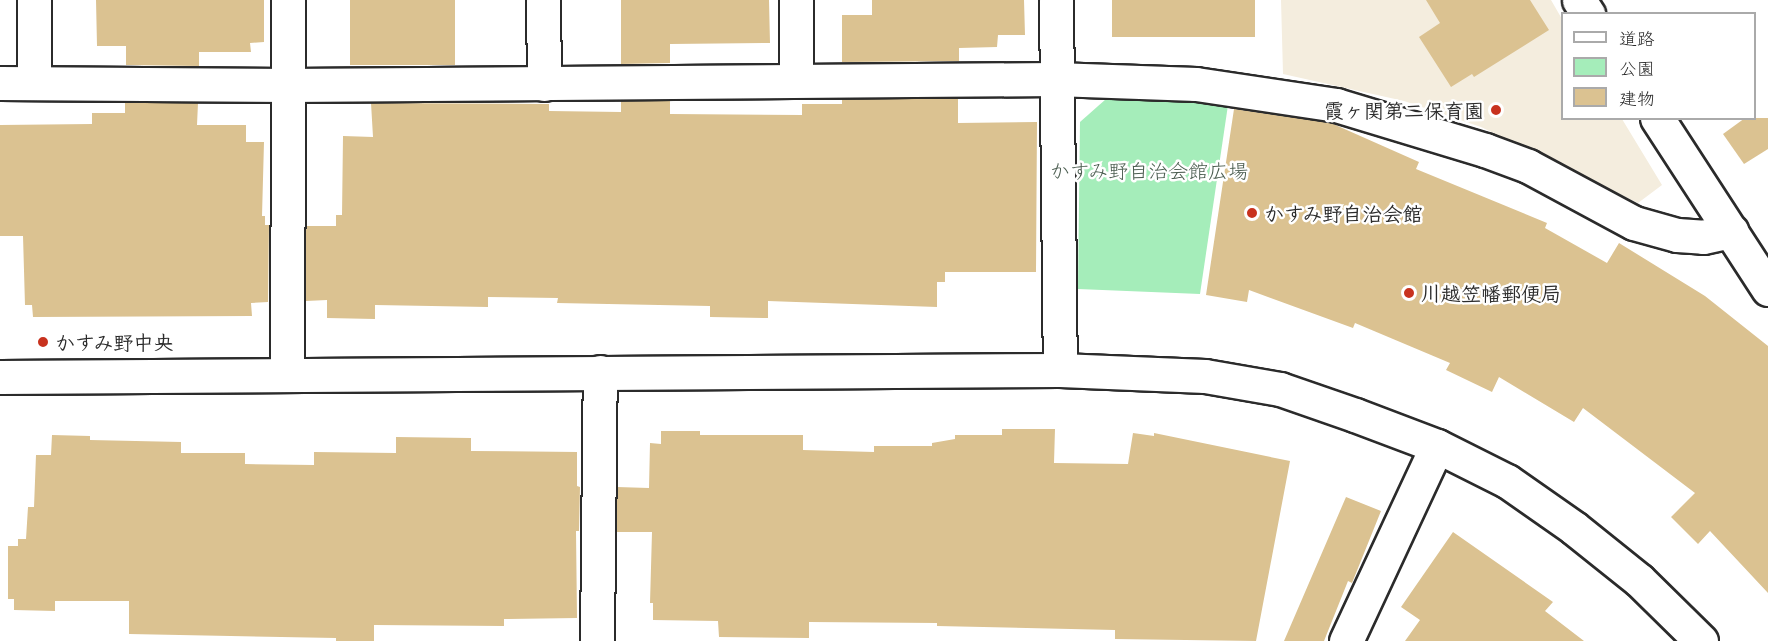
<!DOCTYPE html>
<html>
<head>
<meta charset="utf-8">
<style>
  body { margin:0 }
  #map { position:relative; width:1768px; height:641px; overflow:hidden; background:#fff; font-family:"Playpen Sans","Klee One",sans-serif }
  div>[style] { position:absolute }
  .built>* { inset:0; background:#f4edde }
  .green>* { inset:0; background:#a5edba }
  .building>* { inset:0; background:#dbc291; transform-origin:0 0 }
  .roads { filter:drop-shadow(2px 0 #2b2b2b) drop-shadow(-2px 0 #2b2b2b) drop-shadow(0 2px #2b2b2b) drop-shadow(0 -2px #2b2b2b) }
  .minor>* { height:33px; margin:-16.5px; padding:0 16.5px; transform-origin:16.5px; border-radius:16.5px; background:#fff }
  .dots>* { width:16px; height:16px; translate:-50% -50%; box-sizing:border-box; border:3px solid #fff; border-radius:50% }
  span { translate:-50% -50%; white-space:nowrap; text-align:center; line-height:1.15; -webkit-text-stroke:5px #fff; paint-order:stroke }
  .poi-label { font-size:20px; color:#2b2b2b; font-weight:700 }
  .right { translate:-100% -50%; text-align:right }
  .left { translate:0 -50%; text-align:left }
  .park-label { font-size:20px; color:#4a5c4f }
  .legend { position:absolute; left:1561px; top:12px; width:195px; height:108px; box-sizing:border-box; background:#fff; border:2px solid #aaa; margin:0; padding:8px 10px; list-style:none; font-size:18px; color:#2b2b2b }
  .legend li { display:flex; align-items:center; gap:12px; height:30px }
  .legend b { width:30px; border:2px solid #aaa }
</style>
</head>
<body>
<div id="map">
  <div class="built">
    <i style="clip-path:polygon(1281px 0,1551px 0,1562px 19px,1562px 118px,1622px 119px,1662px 185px,1638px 203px,1481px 127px,1404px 101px,1283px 74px)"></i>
  </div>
  <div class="green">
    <i style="clip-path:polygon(1106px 99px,1203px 101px,1228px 105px,1200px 294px,1078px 289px,1080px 122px)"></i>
  </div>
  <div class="building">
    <i style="clip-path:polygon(96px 0,264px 0,264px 42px,250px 43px,251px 52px,199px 52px,199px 66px,126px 65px,126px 46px,97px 46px)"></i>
    <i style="left:350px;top:0;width:105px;height:65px"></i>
    <i style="clip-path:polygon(621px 0,769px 0,770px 43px,670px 44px,670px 63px,621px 64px)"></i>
    <i style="clip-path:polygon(872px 0,1024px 0,1025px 35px,998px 35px,997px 47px,959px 48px,959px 61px,842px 62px,842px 15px,872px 15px)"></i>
    <i style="left:1112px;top:0;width:143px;height:37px"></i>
    <i style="clip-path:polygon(1426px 0,1530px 0,1549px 30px,1474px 77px,1472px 74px,1451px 87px,1419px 37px,1440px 23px)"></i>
    <i style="clip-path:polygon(842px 99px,958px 99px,958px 123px,1037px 122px,1036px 272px,945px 272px,945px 282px,937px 282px,937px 307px,768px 301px,768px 318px,710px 317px,710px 306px,557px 303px,558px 298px,488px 297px,488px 307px,375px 305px,375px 319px,327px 318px,327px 300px,306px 301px,306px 226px,336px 226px,336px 215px,342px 215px,343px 136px,373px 137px,371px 103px,549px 104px,549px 111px,621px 112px,621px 101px,670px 101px,670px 114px,802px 115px,802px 104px,842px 104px)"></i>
    <i style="clip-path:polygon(125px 103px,198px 103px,197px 125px,246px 125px,246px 142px,264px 142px,262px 216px,265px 216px,265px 225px,269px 225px,268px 302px,251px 303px,252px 316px,33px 317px,32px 305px,25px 305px,23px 236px,0 236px,0 125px,92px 124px,92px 113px,125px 113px)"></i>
    <i style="clip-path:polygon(1234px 109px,1331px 123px,1419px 162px,1416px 169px,1547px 223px,1545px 228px,1607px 263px,1619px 243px,1705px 296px,1768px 346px,1768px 593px,1710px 531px,1698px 544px,1671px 517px,1695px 493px,1583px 408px,1574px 422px,1499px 377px,1492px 392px,1446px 370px,1450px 363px,1355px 323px,1353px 328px,1249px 290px,1247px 302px,1206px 295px)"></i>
    <i style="clip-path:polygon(1745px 118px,1768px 118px,1768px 149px,1744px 164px,1723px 134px)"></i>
    <i style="clip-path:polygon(1002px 429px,1055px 429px,1054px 463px,1128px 464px,1133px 433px,1154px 436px,1154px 433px,1290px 461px,1256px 641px,1115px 639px,1115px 630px,937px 626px,937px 623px,809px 622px,809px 638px,719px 637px,718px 621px,653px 620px,653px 603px,650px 603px,652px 532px,617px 532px,617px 487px,649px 488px,650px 443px,661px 444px,661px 431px,700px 431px,700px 435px,803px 435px,803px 450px,874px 452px,874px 446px,932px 446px,932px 443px,955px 439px,955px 435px,1002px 435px)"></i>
    <i style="clip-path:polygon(52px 435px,90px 436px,90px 440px,181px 442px,181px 453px,245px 453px,245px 464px,314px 465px,314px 452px,396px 453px,396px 437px,471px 438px,471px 451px,577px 452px,577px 486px,580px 487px,579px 531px,576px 531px,577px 618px,504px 619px,504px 626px,374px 625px,374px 641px,336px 641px,336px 638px,129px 634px,129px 601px,55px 601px,55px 611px,14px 610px,14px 599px,8px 599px,8px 546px,18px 546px,18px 539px,26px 539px,28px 507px,34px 507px,36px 455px,51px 455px)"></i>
    <i style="clip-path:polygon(1346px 497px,1381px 511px,1352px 583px,1348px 581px,1324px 641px,1284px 641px)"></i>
    <i style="clip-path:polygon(1453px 532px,1553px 602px,1545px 611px,1584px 641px,1405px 641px,1420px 620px,1401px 607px)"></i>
  </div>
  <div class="roads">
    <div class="minor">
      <i style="left:34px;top:0;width:83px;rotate:90deg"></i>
      <i style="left:543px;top:0;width:84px;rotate:89.3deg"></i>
      <i style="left:796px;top:0;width:80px;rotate:90deg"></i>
      <i style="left:1056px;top:0;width:370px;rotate:89.4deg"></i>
      <i style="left:1579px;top:0;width:17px;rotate:57deg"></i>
      <i style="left:0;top:83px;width:288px;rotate:0.4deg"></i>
      <i style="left:288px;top:85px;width:767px;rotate:-0.45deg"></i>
      <i style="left:1055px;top:79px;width:141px;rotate:2deg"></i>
      <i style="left:1196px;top:84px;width:142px;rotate:8.5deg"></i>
      <i style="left:1336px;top:105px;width:156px;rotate:16.8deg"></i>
      <i style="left:1485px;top:150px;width:46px;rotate:20.4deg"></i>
      <i style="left:1528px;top:166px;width:120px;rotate:28.3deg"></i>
      <i style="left:1634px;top:223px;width:45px;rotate:15.6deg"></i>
      <i style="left:1677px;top:235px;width:26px;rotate:4deg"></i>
      <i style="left:1703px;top:237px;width:29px;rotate:-12deg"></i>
      <i style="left:1657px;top:118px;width:204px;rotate:57deg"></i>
      <i style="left:287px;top:374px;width:374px;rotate:-89.8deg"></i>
      <i style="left:0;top:377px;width:1060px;rotate:-0.38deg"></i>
      <i style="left:1060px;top:370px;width:145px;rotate:2.4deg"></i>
      <i style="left:1205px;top:376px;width:76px;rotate:9.8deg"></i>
      <i style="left:1280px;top:389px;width:79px;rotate:19.1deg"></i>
      <i style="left:1355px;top:415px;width:88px;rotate:20.7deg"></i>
      <i style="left:1437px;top:446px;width:78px;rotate:26.6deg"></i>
      <i style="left:1507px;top:481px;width:82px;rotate:35deg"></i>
      <i style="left:1574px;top:528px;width:83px;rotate:38.7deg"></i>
      <i style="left:1639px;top:580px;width:87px;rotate:44.5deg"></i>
      <i style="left:597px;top:641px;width:269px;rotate:-89.4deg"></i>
      <i style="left:1346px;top:641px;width:215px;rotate:-65deg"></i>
    </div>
  </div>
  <div class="dots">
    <i style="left:1496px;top:110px;background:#c8321e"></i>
    <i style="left:1252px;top:213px;background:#c8321e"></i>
    <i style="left:1409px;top:293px;background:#c8321e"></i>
    <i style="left:43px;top:342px;background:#c8321e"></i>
  </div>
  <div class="poi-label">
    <span class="right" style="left:1484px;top:110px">霞ヶ関第二保育園</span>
    <span class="left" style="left:1264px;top:213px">かすみ野自治会館</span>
    <span class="left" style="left:1421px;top:293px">川越笠幡郵便局</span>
    <span class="left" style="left:55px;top:342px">かすみ野中央</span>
  </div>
  <div class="park-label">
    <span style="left:1149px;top:170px">かすみ野自治会館広場</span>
  </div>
  <ul class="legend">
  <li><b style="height:8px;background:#fff"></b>道路</li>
  <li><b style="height:16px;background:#a5edba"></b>公園</li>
  <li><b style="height:16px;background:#dbc291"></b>建物</li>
  </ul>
</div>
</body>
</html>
